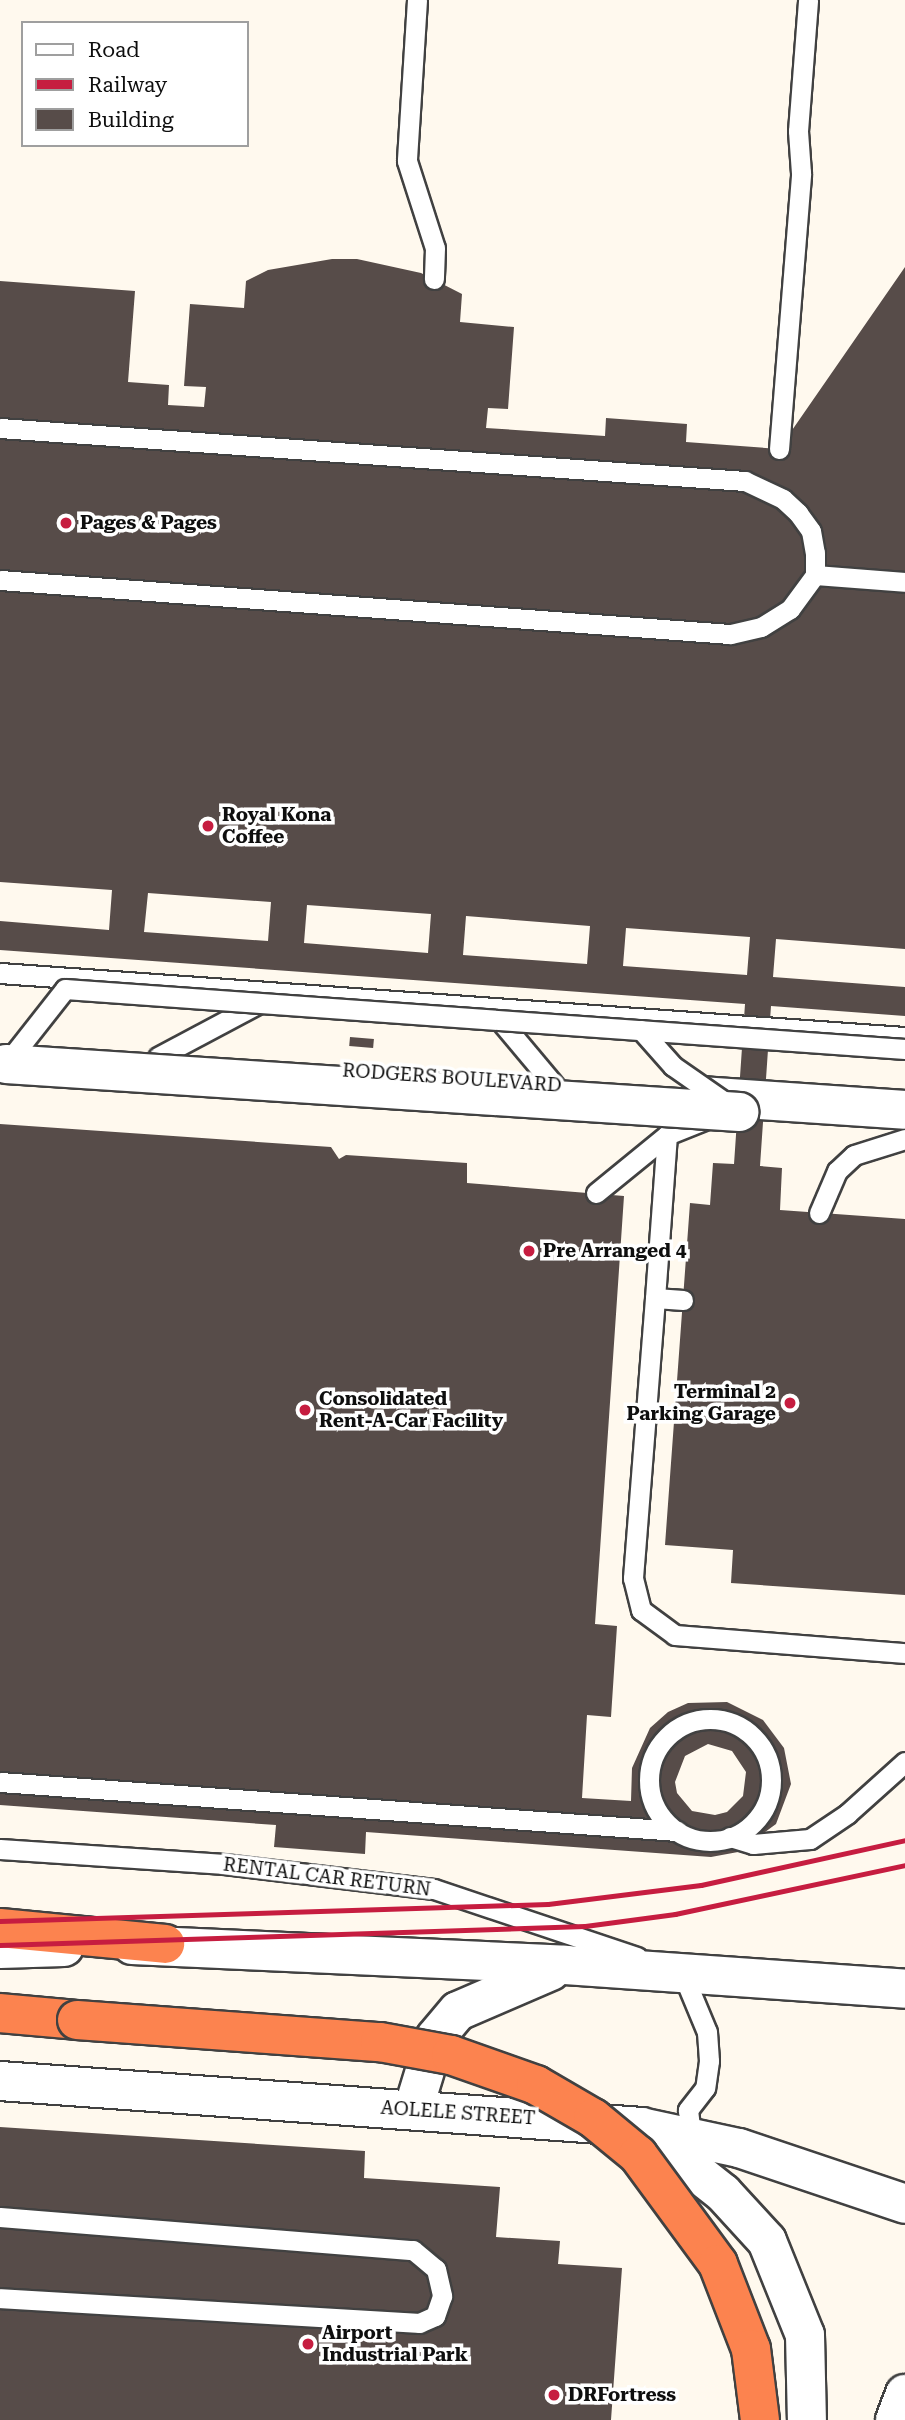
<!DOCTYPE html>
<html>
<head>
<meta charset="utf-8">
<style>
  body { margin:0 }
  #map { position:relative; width:905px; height:2420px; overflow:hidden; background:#fff9ee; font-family:"Roboto Serif",serif }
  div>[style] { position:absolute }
  .building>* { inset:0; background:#574c49; transform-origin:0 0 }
  .roads { filter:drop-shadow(2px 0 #414141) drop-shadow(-2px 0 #414141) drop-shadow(0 2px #414141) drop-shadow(0 -2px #414141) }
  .lane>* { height:19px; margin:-9.5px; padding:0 9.5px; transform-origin:9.5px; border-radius:9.5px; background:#fff }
  .lane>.ring { margin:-9.5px; padding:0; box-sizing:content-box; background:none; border:19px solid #fff; border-radius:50% }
  .street>* { height:38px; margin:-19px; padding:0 19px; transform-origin:19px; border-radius:19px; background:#fff }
  .highway>* { height:38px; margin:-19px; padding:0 19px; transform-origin:19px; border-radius:19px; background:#fc834f }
  .rail>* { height:5px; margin:-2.5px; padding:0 2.5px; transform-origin:2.5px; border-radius:2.5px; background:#c61d40 }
  .bridges { filter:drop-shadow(2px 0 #414141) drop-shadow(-2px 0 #414141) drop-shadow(0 2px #414141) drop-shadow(0 -2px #414141) }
  .lane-bridge>* { height:19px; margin:-9.5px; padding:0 9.5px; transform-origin:9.5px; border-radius:9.5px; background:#fff }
  .street-bridge>* { height:38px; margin:-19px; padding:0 19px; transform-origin:19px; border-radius:19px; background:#fff }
  .highway-bridge>* { height:38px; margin:-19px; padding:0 19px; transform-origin:19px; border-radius:19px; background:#fc834f }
  .dots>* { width:19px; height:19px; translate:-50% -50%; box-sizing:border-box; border:4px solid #fff; border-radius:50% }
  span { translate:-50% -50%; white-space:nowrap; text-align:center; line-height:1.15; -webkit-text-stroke:7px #fff; paint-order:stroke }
  .poi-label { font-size:19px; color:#0e0e0e; font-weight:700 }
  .left { translate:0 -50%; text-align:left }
  .right { translate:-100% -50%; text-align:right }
  .street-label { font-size:19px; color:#0e0e0e }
  .legend { position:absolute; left:21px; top:21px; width:228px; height:126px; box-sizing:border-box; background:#fff; border:2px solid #9f9f9f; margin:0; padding:9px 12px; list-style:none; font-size:21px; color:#0e0e0e }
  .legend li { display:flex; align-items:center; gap:14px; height:35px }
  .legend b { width:35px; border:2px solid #9f9f9f }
</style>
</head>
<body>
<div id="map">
  <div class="building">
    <i style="clip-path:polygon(evenodd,332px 259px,357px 259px,421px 273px,462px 294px,460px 322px,514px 327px,508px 409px,488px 408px,486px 428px,605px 436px,606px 418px,687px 424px,686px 442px,779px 449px,905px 267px,905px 949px,776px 939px,773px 977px,905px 987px,905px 1016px,771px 1006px,760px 1166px,782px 1168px,780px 1210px,905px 1219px,905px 1595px,731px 1583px,733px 1550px,665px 1545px,690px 1203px,710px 1205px,713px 1163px,734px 1164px,745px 1004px,0 950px,0 921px,109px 930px,112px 890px,0 882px,0 281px,135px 291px,128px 382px,169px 385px,168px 405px,204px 407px,206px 387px,184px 386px,190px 304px,244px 308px,246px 281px,268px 270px,332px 259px,148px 893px,271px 902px,268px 941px,144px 932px,148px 893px,332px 259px,307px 905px,431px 914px,428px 953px,304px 943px,307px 905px,332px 259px,466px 916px,590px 926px,587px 964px,463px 955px,466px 916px,332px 259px,626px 928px,750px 937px,747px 975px,623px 966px,626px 928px)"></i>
    <i style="left:350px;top:1037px;width:24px;height:9px;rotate:5deg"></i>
    <i style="clip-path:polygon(evenodd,0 1124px,331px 1147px,339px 1159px,346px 1155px,467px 1163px,467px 1183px,624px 1196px,595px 1624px,617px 1626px,611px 1717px,587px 1715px,582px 1798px,631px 1801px,632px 1768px,650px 1728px,668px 1712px,688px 1703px,727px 1702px,763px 1720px,784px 1748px,791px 1784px,776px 1824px,738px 1852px,711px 1857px,366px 1832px,365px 1854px,274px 1847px,276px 1825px,0 1805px,0 1124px,708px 1744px,732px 1751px,746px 1772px,743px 1796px,727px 1812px,715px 1815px,692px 1811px,677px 1793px,675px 1782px,685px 1756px,708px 1744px)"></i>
    <i style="clip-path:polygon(0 2127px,365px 2151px,364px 2178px,500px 2187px,496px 2237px,560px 2241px,558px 2264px,622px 2268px,611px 2420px,0 2420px)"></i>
  </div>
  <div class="roads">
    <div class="lane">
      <i style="left:417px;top:0;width:161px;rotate:93.6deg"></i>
      <i style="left:407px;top:161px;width:91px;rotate:72.2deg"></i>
      <i style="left:435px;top:248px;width:31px;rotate:92deg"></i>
      <i style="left:0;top:428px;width:747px;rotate:4.07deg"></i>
      <i style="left:745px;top:481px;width:42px;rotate:25.3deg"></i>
      <i style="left:783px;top:499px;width:21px;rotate:43deg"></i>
      <i style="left:798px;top:513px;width:22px;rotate:54deg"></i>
      <i style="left:811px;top:531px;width:22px;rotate:80deg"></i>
      <i style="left:815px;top:553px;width:22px;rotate:90deg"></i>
      <i style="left:815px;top:575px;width:42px;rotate:126.3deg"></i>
      <i style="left:790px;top:609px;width:34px;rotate:148deg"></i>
      <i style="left:761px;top:627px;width:32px;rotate:167deg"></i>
      <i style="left:730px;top:634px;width:732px;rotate:-175.77deg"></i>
      <i style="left:779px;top:449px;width:277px;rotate:-85.4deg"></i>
      <i style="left:801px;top:173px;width:42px;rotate:-94.1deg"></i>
      <i style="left:798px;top:131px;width:131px;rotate:-85.6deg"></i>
      <i style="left:815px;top:575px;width:90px;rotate:4.4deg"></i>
      <i style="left:0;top:973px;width:907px;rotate:4.05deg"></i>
      <i style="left:492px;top:1011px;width:97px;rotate:50deg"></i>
      <i style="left:158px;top:1057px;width:121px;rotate:-28deg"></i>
      <i style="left:596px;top:1193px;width:92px;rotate:-39.2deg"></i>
      <i style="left:667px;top:1135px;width:43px;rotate:-21.8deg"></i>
      <i style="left:819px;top:1213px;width:46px;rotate:-66.8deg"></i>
      <i style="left:837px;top:1171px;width:23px;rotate:-43deg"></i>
      <i style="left:854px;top:1155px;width:53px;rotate:-17.4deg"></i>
      <i style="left:655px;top:1298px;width:163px;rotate:-85.8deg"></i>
      <i style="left:683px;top:1300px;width:28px;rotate:-176deg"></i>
      <i style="left:655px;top:1298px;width:281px;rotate:94.5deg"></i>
      <i style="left:633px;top:1578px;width:33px;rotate:76deg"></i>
      <i style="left:641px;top:1610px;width:42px;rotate:36.3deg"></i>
      <i style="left:675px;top:1635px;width:231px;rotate:4.5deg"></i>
      <i class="ring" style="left:649px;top:1719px;width:103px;height:103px"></i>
      <i style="left:0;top:1782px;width:679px;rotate:4.14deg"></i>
      <i style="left:730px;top:1837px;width:24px;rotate:17deg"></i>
      <i style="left:753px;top:1844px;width:57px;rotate:-5deg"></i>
      <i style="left:810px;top:1839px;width:45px;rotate:-34deg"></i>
      <i style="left:847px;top:1814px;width:78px;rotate:-41.9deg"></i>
      <i style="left:0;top:1849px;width:225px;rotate:3.8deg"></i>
      <i style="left:224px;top:1864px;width:211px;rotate:6.8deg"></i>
      <i style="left:434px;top:1889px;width:214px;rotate:18.5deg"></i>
      <i style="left:682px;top:1972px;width:65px;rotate:67.4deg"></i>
      <i style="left:707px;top:2032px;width:29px;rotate:86deg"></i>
      <i style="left:709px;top:2061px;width:27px;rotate:98deg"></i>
      <i style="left:705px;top:2088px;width:28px;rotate:128deg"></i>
      <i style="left:688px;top:2110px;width:25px;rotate:83deg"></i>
      <i style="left:0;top:2217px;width:414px;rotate:4.6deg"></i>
      <i style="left:413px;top:2250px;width:30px;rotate:40deg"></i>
      <i style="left:436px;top:2269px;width:28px;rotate:77deg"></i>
      <i style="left:442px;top:2296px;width:21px;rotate:109deg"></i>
      <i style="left:435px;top:2316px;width:17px;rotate:156deg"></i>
      <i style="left:419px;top:2323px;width:420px;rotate:-176.6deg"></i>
    </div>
    <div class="street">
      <i style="left:701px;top:1096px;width:204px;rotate:3.9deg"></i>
      <i style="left:132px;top:1945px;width:434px;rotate:2.6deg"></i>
      <i style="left:566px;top:1965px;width:340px;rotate:4deg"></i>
      <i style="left:0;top:1949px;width:64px;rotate:-1.8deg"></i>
      <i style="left:0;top:2081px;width:643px;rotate:4.1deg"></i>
      <i style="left:641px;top:2127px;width:100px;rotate:12.1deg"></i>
      <i style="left:739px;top:2148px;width:175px;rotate:18.6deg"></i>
      <i style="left:413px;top:2110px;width:75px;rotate:-73deg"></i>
      <i style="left:435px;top:2038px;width:35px;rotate:-50deg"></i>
      <i style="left:458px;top:2011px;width:101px;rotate:-23.3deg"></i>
      <i style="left:642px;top:2129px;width:103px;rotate:38.3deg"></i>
      <i style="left:723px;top:2193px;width:65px;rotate:47.5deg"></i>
      <i style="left:767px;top:2241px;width:101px;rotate:68deg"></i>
      <i style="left:805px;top:2335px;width:85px;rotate:88.7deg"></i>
      <i style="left:895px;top:2420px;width:28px;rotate:-69deg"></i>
    </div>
    <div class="highway">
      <i style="left:0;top:1928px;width:166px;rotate:5.5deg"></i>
      <i style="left:0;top:2013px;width:77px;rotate:5.2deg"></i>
    </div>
  </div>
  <div class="rail">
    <i style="left:0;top:1921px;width:548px;rotate:-1.78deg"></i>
    <i style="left:548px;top:1904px;width:154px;rotate:-7.1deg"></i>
    <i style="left:701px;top:1885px;width:209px;rotate:-12.4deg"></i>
    <i style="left:0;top:1945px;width:585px;rotate:-1.86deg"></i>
    <i style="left:585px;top:1926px;width:91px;rotate:-7.6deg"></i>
    <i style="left:675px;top:1914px;width:235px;rotate:-12deg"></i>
  </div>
  <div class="bridges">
    <div class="lane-bridge">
      <i style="left:641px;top:1030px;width:48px;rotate:48.4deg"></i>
      <i style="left:673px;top:1066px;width:68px;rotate:34.9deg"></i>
      <i style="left:6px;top:1064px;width:95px;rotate:-51.8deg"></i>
      <i style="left:65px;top:989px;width:842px;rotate:4.09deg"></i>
    </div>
    <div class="street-bridge">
      <i style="left:6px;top:1064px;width:735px;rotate:3.75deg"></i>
    </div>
    <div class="highway-bridge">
      <i style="left:77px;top:2020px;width:304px;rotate:4.2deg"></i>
      <i style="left:380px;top:2042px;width:72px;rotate:10.4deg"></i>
      <i style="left:451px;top:2055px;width:90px;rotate:19.4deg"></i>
      <i style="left:536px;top:2085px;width:66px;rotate:30.1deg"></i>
      <i style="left:593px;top:2118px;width:58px;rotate:39.4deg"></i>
      <i style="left:638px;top:2155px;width:135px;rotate:53.7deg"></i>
      <i style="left:718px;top:2264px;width:91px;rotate:68.8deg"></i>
      <i style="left:751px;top:2349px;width:72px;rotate:82.8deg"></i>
    </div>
  </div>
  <div class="dots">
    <i style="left:66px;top:523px;background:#c61d40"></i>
    <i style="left:208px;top:826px;background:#c61d40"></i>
    <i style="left:529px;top:1251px;background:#c61d40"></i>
    <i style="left:790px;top:1403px;background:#c61d40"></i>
    <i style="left:305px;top:1410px;background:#c61d40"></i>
    <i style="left:308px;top:2344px;background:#c61d40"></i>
    <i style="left:554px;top:2395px;background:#c61d40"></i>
  </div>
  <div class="poi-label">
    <span class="left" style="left:80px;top:523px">Pages &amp; Pages</span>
    <span class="left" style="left:222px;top:826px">Royal Kona<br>Coffee</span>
    <span class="left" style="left:543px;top:1251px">Pre Arranged 4</span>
    <span class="right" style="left:776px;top:1403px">Terminal 2<br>Parking Garage</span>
    <span class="left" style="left:319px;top:1410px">Consolidated<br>Rent-A-Car Facility</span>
    <span class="left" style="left:322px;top:2344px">Airport<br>Industrial Park</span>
    <span class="left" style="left:568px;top:2395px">DRFortress</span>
  </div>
  <div class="street-label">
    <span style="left:452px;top:1078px;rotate:4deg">RODGERS BOULEVARD</span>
    <span style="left:327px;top:1877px;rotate:7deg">RENTAL CAR RETURN</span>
    <span style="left:458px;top:2113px;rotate:4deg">AOLELE STREET</span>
  </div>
  <ul class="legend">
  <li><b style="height:9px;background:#fff"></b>Road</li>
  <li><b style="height:9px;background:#c61d40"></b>Railway</li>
  <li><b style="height:19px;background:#574c49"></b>Building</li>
  </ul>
</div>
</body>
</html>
